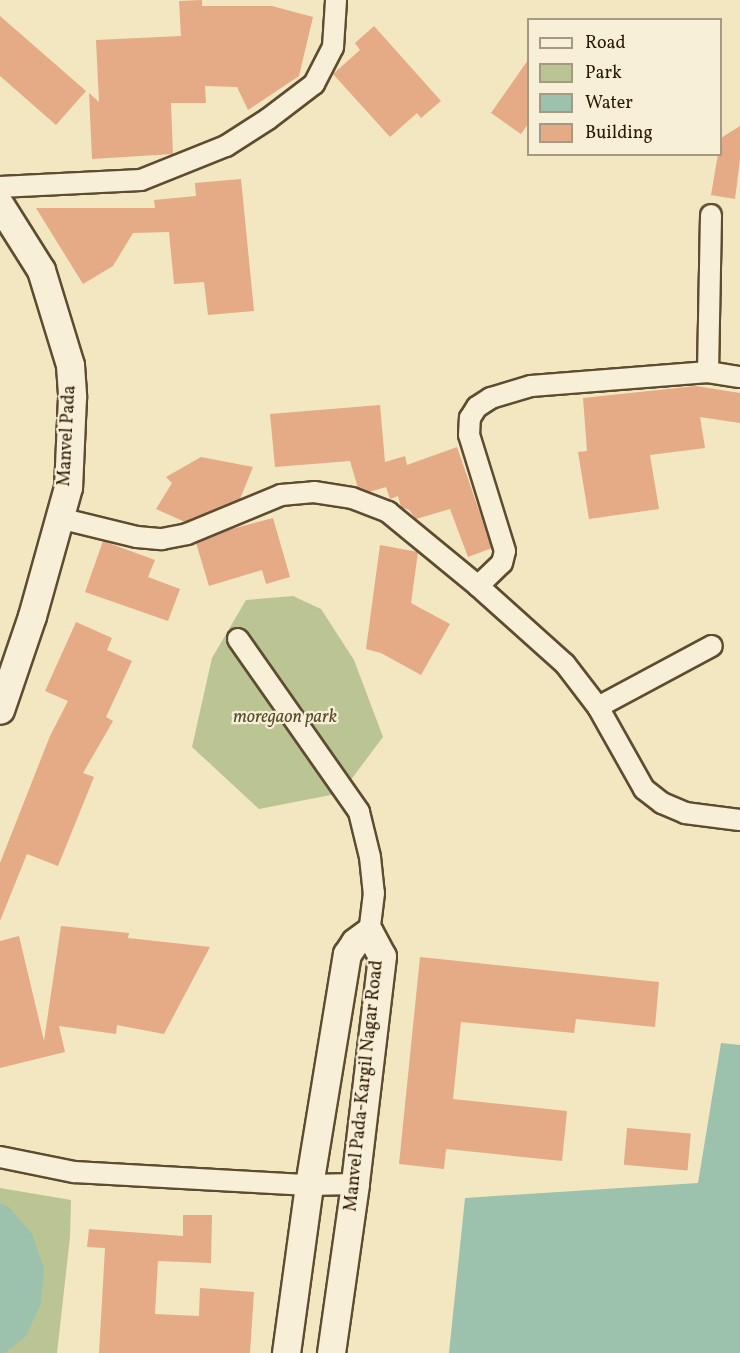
<!DOCTYPE html>
<html>
<head>
<meta charset="utf-8">
<style>
  body { margin:0 }
  #map { position:relative; width:740px; height:1353px; overflow:hidden; background:#f2e7c1; font-family:Vollkorn,serif }
  div>[style] { position:absolute }
  .green>* { inset:0; background:#bac593 }
  .water>* { inset:0; background:#9cc1ac }
  .building>* { inset:0; background:#e4ab86; transform-origin:0 0 }
  .roads { filter:drop-shadow(2px 0 #5e4c30) drop-shadow(-2px 0 #5e4c30) drop-shadow(0 2px #5e4c30) drop-shadow(0 -2px #5e4c30) }
  .street>* { height:20px; margin:-10px; padding:0 10px; transform-origin:10px; border-radius:10px; background:#f7efd7 }
  .secondary>* { height:27px; margin:-13.5px; padding:0 13.5px; transform-origin:13.5px; border-radius:13.5px; background:#f7efd7 }
  span { translate:-50% -50%; white-space:nowrap; text-align:center; line-height:1.15; -webkit-text-stroke:4.5px #f7efd7; paint-order:stroke }
  .street-label { font-size:18px; color:#2d1900 }
  .park-label { font-size:18px; color:#574d2c; font-style:italic }
  .legend { position:absolute; left:527px; top:18px; width:195px; height:138px; box-sizing:border-box; background:#f7efd7; border:2px solid #a69981; margin:0; padding:8px 10px; list-style:none; font-size:18px; color:#2d1900 }
  .legend li { display:flex; align-items:center; gap:12px; height:30px }
  .legend b { width:30px; border:2px solid #a69981 }
</style>
</head>
<body>
<div id="map">
  <div class="green">
    <i style="clip-path:polygon(293px 596px,321px 609px,354px 660px,383px 737px,341px 793px,259px 809px,192px 747px,212px 658px,246px 600px)"></i>
    <i style="clip-path:polygon(0 1188px,71px 1200px,70px 1237px,57px 1353px,0 1353px)"></i>
  </div>
  <div class="water">
    <i style="clip-path:polygon(721px 1043px,740px 1045px,740px 1353px,449px 1353px,465px 1198px,698px 1183px)"></i>
    <i style="clip-path:polygon(0 1203px,9px 1207px,32px 1234px,44px 1268px,41px 1303px,26px 1336px,5px 1353px,0 1353px)"></i>
  </div>
  <div class="building">
    <i style="clip-path:polygon(202px 0,202px 6px,272px 6px,313px 17px,299px 76px,248px 110px,237px 87px,205px 86px,206px 103px,171px 103px,173px 154px,92px 159px,89px 93px,99px 102px,96px 40px,181px 36px,179px 1px)"></i>
    <i style="clip-path:polygon(0 16px,86px 91px,56px 125px,0 76px)"></i>
    <i style="clip-path:polygon(374px 26px,441px 101px,421px 118px,417px 113px,390px 137px,333px 74px,360px 50px,355px 43px)"></i>
    <i style="clip-path:polygon(528px 60px,528px 124px,521px 134px,491px 113px)"></i>
    <i style="clip-path:polygon(740px 126px,740px 159px,735px 199px,711px 195px,718px 154px,720px 154px,721px 138px)"></i>
    <i style="clip-path:polygon(241px 179px,254px 311px,208px 315px,204px 282px,174px 284px,169px 232px,133px 233px,113px 266px,83px 284px,36px 208px,155px 208px,154px 200px,196px 196px,195px 183px)"></i>
    <i style="clip-path:polygon(696px 386px,740px 393px,740px 423px,700px 417px,705px 448px,650px 455px,659px 509px,589px 519px,578px 452px,587px 451px,583px 398px)"></i>
    <i style="clip-path:polygon(380px 405px,385px 462px,405px 456px,407px 465px,457px 447px,492px 548px,468px 557px,450px 509px,416px 519px,409px 510px,401px 507px,398px 496px,390px 499px,386px 487px,369px 492px,358px 488px,350px 461px,275px 467px,270px 414px)"></i>
    <i style="clip-path:polygon(201px 457px,253px 467px,240px 499px,185px 522px,156px 509px,172px 483px,166px 477px)"></i>
    <i style="clip-path:polygon(273px 518px,290px 577px,266px 584px,262px 570px,209px 586px,196px 543px,228px 530px)"></i>
    <i style="clip-path:polygon(103px 541px,155px 560px,148px 577px,180px 589px,168px 621px,85px 592px)"></i>
    <i style="clip-path:polygon(380px 545px,418px 552px,411px 603px,450px 624px,421px 675px,381px 653px,366px 649px)"></i>
    <i style="clip-path:polygon(76px 622px,112px 638px,107px 650px,132px 661px,106px 717px,113px 721px,83px 773px,94px 777px,58px 866px,27px 854px,0 921px,0 863px,50px 736px,68px 701px,45px 691px)"></i>
    <i style="clip-path:polygon(61px 926px,129px 933px,128px 938px,210px 947px,164px 1034px,117px 1025px,116px 1034px,59px 1026px,65px 1052px,0 1068px,0 941px,19px 936px,44px 1041px)"></i>
    <i style="clip-path:polygon(420px 957px,659px 982px,655px 1027px,576px 1019px,574px 1033px,461px 1022px,453px 1099px,567px 1111px,562px 1161px,446px 1149px,444px 1169px,399px 1164px)"></i>
    <i style="left:627px;top:1128px;width:64px;height:37px;rotate:5deg"></i>
    <i style="clip-path:polygon(183px 1215px,212px 1215px,211px 1263px,158px 1261px,155px 1314px,199px 1316px,200px 1288px,254px 1292px,250px 1353px,99px 1353px,105px 1248px,87px 1247px,89px 1229px,183px 1236px)"></i>
  </div>
  <div class="roads">
    <div class="street">
      <i style="left:0;top:187px;width:141px;rotate:-2.8deg"></i>
      <i style="left:141px;top:180px;width:92px;rotate:-21.8deg"></i>
      <i style="left:226px;top:146px;width:50px;rotate:-32.7deg"></i>
      <i style="left:268px;top:119px;width:58px;rotate:-37.3deg"></i>
      <i style="left:314px;top:84px;width:42px;rotate:-62.8deg"></i>
      <i style="left:333px;top:47px;width:47px;rotate:-86.3deg"></i>
      <i style="left:708px;top:372px;width:157px;rotate:-88.9deg"></i>
      <i style="left:59px;top:518px;width:80px;rotate:13.7deg"></i>
      <i style="left:137px;top:537px;width:25px;rotate:5deg"></i>
      <i style="left:162px;top:539px;width:25px;rotate:-11deg"></i>
      <i style="left:187px;top:534px;width:102px;rotate:-22.5deg"></i>
      <i style="left:281px;top:495px;width:33px;rotate:-5deg"></i>
      <i style="left:314px;top:492px;width:38px;rotate:9deg"></i>
      <i style="left:352px;top:498px;width:39px;rotate:21deg"></i>
      <i style="left:388px;top:512px;width:117px;rotate:39.4deg"></i>
      <i style="left:478px;top:586px;width:33px;rotate:-44deg"></i>
      <i style="left:502px;top:563px;width:12px;rotate:-76deg"></i>
      <i style="left:505px;top:551px;width:121px;rotate:-107.2deg"></i>
      <i style="left:469px;top:435px;width:17px;rotate:-87deg"></i>
      <i style="left:470px;top:418px;width:13px;rotate:-58deg"></i>
      <i style="left:477px;top:407px;width:17px;rotate:-33deg"></i>
      <i style="left:491px;top:398px;width:42px;rotate:-16.7deg"></i>
      <i style="left:531px;top:386px;width:178px;rotate:-4.5deg"></i>
      <i style="left:708px;top:372px;width:32px;rotate:9deg"></i>
      <i style="left:478px;top:586px;width:117px;rotate:41.9deg"></i>
      <i style="left:565px;top:664px;width:54px;rotate:52.5deg"></i>
      <i style="left:598px;top:707px;width:94px;rotate:60.7deg"></i>
      <i style="left:644px;top:789px;width:23px;rotate:38deg"></i>
      <i style="left:662px;top:803px;width:25px;rotate:23deg"></i>
      <i style="left:685px;top:813px;width:55px;rotate:7.3deg"></i>
      <i style="left:238px;top:639px;width:211px;rotate:55deg"></i>
      <i style="left:359px;top:812px;width:46px;rotate:76.3deg"></i>
      <i style="left:370px;top:857px;width:36px;rotate:84deg"></i>
      <i style="left:374px;top:893px;width:39px;rotate:97deg"></i>
      <i style="left:598px;top:707px;width:129px;rotate:-28.2deg"></i>
      <i style="left:0;top:1157px;width:76px;rotate:11.5deg"></i>
      <i style="left:74px;top:1172px;width:235px;rotate:3.2deg"></i>
      <i style="left:309px;top:1185px;width:46px;rotate:-1.2deg"></i>
    </div>
    <div class="secondary">
      <i style="left:0;top:205px;width:77px;rotate:57.8deg"></i>
      <i style="left:41px;top:270px;width:99px;rotate:73deg"></i>
      <i style="left:70px;top:365px;width:32px;rotate:86deg"></i>
      <i style="left:72px;top:397px;width:90px;rotate:92.5deg"></i>
      <i style="left:68px;top:487px;width:134px;rotate:105.6deg"></i>
      <i style="left:32px;top:616px;width:99px;rotate:108.8deg"></i>
      <i style="left:286px;top:1353px;width:170px;rotate:-82.2deg"></i>
      <i style="left:309px;top:1185px;width:234px;rotate:-80.7deg"></i>
      <i style="left:347px;top:954px;width:14px;rotate:-56deg"></i>
      <i style="left:355px;top:942px;width:17px;rotate:-36deg"></i>
      <i style="left:369px;top:932px;width:27px;rotate:62deg"></i>
      <i style="left:382px;top:956px;width:230px;rotate:96.8deg"></i>
      <i style="left:355px;top:1184px;width:171px;rotate:98.1deg"></i>
    </div>
  </div>
  <div class="street-label">
    <span style="left:68px;top:436px;rotate:-87deg">Manvel Pada</span>
    <span style="left:365px;top:1086px;rotate:-84deg">Manvel Pada-Kargil Nagar Road</span>
  </div>
  <div class="park-label">
    <span style="left:285px;top:718px">moregaon park</span>
  </div>
  <ul class="legend">
  <li><b style="height:8px;background:#f7efd7"></b>Road</li>
  <li><b style="height:16px;background:#bac593"></b>Park</li>
  <li><b style="height:16px;background:#9cc1ac"></b>Water</li>
  <li><b style="height:16px;background:#e4ab86"></b>Building</li>
  </ul>
</div>
</body>
</html>
